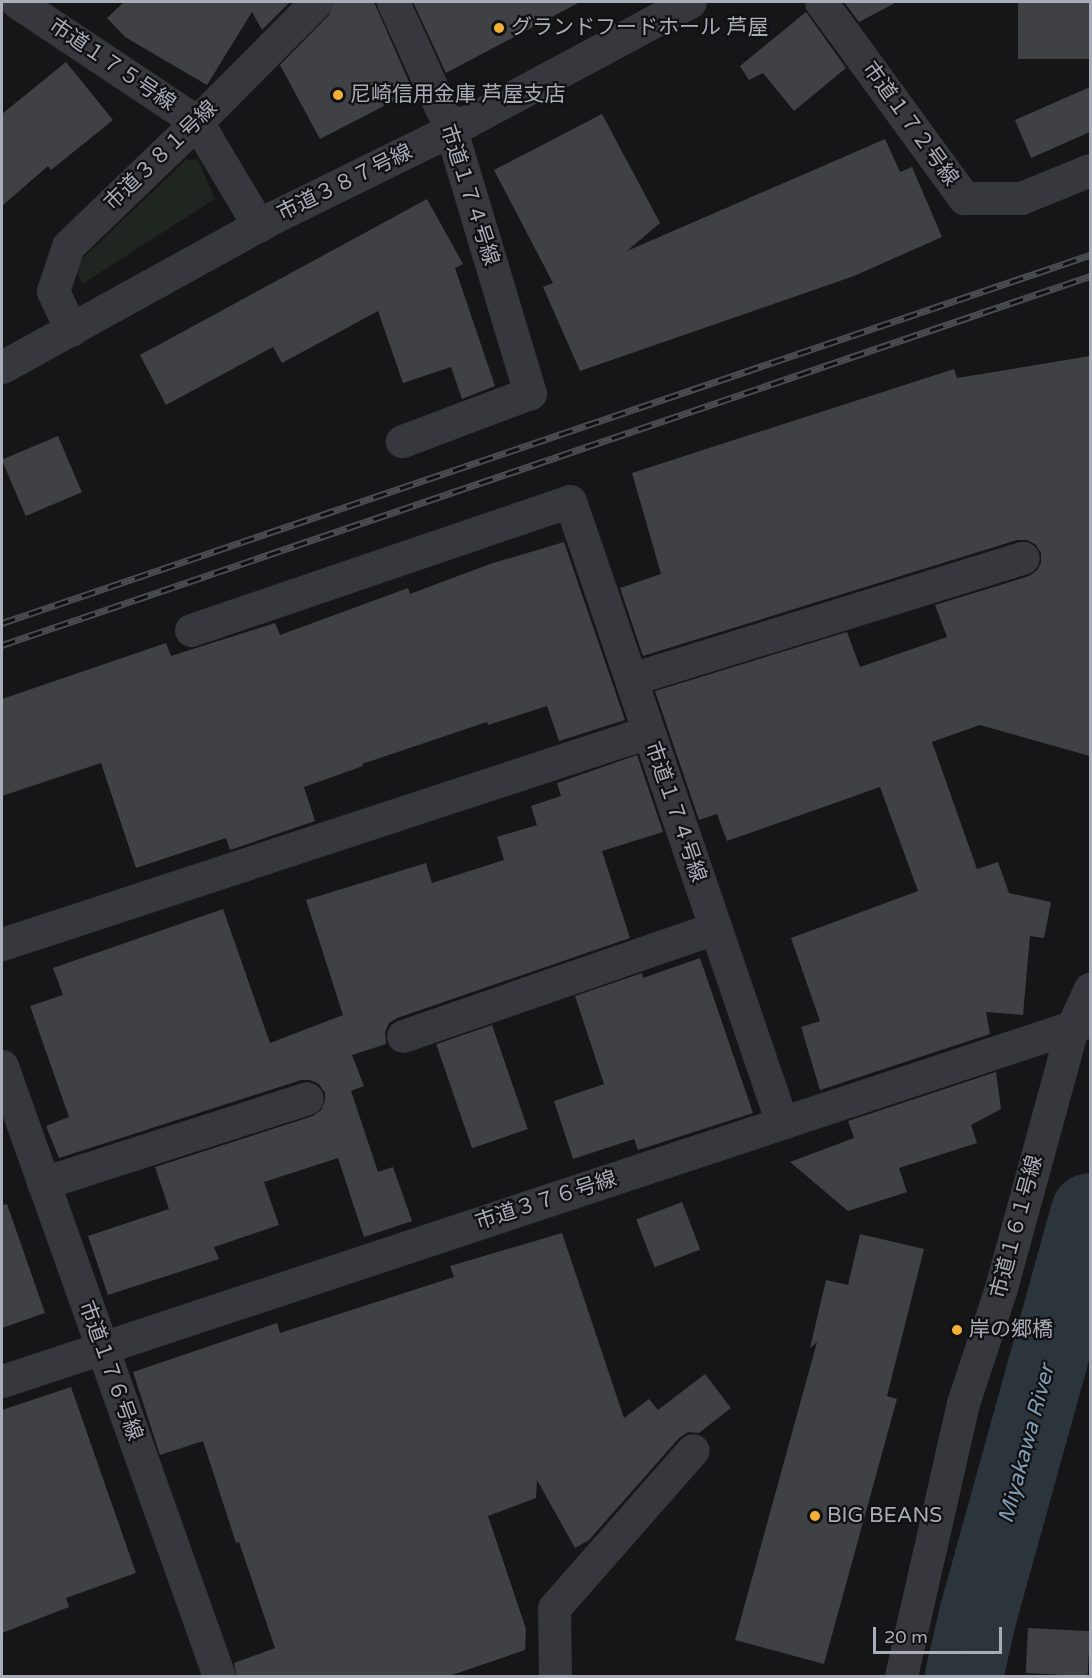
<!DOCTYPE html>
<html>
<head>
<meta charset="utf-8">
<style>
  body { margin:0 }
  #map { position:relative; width:1092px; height:1678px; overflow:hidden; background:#161618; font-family:"Varela Round","Noto Sans JP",sans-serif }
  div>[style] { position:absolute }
  .green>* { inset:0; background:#1e261f }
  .river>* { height:78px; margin:-39px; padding:0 39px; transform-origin:39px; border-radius:39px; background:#2c353c }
  .building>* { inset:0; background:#404145; transform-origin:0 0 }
  .minor>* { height:33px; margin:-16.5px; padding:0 16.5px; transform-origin:16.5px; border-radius:16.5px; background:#37383d }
  .rail>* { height:7px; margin-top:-3.5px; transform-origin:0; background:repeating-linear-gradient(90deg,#111113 0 14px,#4a4c52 0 28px); box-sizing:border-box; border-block:2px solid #4a4c52 }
  .dots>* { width:16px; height:16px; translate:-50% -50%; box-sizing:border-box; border:3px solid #111113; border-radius:50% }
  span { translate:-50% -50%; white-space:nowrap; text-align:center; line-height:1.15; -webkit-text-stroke:4.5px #111113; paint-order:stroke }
  .poi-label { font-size:21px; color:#a8adb8 }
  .left { translate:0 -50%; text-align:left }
  .street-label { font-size:21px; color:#a8adb8 }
  .water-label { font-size:22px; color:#7f9bb3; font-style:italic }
  .frame { position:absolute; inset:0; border:3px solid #a8adb8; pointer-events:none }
  .scale { position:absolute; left:873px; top:1627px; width:129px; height:27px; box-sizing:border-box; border:3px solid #a8adb8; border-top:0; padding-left:8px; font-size:18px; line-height:21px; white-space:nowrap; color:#a8adb8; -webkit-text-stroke:4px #111113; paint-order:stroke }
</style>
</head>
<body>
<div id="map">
  <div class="green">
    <i style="clip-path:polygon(198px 159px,215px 199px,82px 284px,77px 272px,78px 263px,186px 160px)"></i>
  </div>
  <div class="river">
    <i style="left:964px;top:1676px;width:63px;rotate:-77.1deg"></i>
    <i style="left:978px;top:1615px;width:418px;rotate:-74.5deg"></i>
  </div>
  <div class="building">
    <i style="clip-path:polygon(124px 2px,290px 2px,262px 30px,252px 12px,207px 85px,125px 37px,107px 18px)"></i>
    <i style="clip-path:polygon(334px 2px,374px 2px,413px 91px,320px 139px,280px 65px,329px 15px)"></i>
    <i style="clip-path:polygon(413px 2px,580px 2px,446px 73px)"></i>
    <i style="clip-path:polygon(844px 2px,897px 2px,859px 22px)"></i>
    <i style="left:1018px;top:2px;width:72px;height:57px"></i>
    <i style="clip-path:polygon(806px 12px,846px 68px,794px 111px,763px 73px,749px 80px,740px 66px)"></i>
    <i style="clip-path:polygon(66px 62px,113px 120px,51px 170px,48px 166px,2px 206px,2px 114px)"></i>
    <i style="clip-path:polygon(1090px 87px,1090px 132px,1031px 158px,1015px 120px)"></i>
    <i style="clip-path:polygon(602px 114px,660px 223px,627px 251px,885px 139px,900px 172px,912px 167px,942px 237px,854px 276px,580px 371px,543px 287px,553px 283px,494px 170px)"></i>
    <i style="clip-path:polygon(427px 199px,463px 264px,455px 268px,495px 386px,462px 399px,451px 367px,403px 383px,378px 311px,282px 363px,273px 347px,166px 405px,140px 355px)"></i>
    <i style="clip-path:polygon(1090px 356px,1090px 756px,980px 725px,932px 742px,977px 869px,998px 862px,1009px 893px,1051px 902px,1044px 938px,1030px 936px,1023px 1015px,986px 1012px,990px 1034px,820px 1090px,801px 1027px,820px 1021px,791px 938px,918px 891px,880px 787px,727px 841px,717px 814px,699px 820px,655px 691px,847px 632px,860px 667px,947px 637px,935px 605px,1029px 576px,1037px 570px,1041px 563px,1041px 553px,1035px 544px,1027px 540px,1017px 540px,643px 656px,620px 588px,661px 574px,632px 473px,954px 369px,957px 378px)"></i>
    <i style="left:58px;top:436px;width:61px;height:61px;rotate:67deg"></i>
    <i style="clip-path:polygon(564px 542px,625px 720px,559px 741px,547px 706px,488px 725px,487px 722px,362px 764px,363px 766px,304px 787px,315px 821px,230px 850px,226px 838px,136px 868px,101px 763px,2px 796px,2px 699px,166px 643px,171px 656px,275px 623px,280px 635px,408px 588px,410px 594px,490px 564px)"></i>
    <i style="clip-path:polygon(637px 755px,663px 832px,602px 851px,630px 938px,397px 1018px,389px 1023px,385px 1032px,386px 1044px,352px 1055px,364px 1086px,351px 1091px,378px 1172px,393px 1167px,412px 1221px,364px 1237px,338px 1158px,264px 1182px,279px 1225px,214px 1247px,219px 1259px,108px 1295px,88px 1236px,169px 1209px,155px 1167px,313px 1116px,321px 1110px,325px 1101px,325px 1093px,319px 1084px,310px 1080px,301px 1080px,59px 1158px,46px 1126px,69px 1117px,30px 1006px,63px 995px,53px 968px,223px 909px,270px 1043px,343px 1015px,306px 900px,426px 863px,432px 883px,504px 860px,497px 837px,537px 825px,531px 806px,561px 796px,557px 783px)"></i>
    <i style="clip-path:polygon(700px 958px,753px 1113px,638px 1150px,634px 1139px,573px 1159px,554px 1101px,604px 1084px,575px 996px,642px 973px,643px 978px)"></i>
    <i style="left:492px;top:1025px;width:110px;height:59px;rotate:71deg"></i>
    <i style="clip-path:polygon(996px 1072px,1001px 1109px,971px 1125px,977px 1143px,899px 1168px,907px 1192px,848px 1211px,790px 1162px,854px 1138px,848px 1121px)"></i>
    <i style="left:682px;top:1202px;width:51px;height:49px;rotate:69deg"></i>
    <i style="clip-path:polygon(7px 1204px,45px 1313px,2px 1328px,2px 1205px)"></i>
    <i style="clip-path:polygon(562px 1233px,624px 1418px,649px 1399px,658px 1410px,705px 1374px,731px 1408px,699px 1433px,688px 1432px,679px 1438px,589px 1540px,575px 1548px,537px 1480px,536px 1498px,488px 1516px,526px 1629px,525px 1650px,446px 1677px,237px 1677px,234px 1663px,275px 1648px,239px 1542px,236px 1543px,203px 1441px,160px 1455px,133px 1372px,277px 1323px,280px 1333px,454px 1277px,450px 1266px)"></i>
    <i style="clip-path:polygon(860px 1234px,924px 1249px,887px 1396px,897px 1399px,824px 1664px,735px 1640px,817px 1342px,810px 1348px,826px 1280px,848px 1285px)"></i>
    <i style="clip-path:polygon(71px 1387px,136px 1573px,66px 1598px,69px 1607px,2px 1633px,2px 1410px)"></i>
    <i style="left:1028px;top:1628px;width:62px;height:45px;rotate:3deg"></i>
  </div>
  <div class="minor">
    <i style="left:17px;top:2px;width:216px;rotate:33.7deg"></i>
    <i style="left:197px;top:122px;width:121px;rotate:59.2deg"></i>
    <i style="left:393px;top:2px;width:141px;rotate:65.6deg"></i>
    <i style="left:451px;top:130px;width:275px;rotate:73.3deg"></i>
    <i style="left:530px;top:393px;width:137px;rotate:159.4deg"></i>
    <i style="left:821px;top:2px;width:243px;rotate:53.9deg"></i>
    <i style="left:964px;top:198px;width:57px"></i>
    <i style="left:1021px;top:198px;width:74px;rotate:-22.1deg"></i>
    <i style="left:71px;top:330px;width:43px;rotate:-114.8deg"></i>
    <i style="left:53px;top:291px;width:47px;rotate:-71.6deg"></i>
    <i style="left:68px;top:246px;width:179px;rotate:-43.9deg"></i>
    <i style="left:197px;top:122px;width:169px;rotate:-45.2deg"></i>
    <i style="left:2px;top:367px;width:313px;rotate:-28.9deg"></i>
    <i style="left:276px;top:216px;width:195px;rotate:-26.2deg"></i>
    <i style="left:451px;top:130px;width:271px;rotate:-28.2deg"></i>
    <i style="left:191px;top:630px;width:400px;rotate:-18.8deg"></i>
    <i style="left:570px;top:501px;width:657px;rotate:71.18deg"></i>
    <i style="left:631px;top:679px;width:410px;rotate:-17.2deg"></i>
    <i style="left:2px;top:944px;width:680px;rotate:-18.17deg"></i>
    <i style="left:403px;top:1036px;width:330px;rotate:-19.1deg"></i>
    <i style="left:2px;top:1066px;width:647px;rotate:70.42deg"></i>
    <i style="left:43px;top:1183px;width:277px;rotate:-17.8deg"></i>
    <i style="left:2px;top:1381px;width:1146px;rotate:-18.31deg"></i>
    <i style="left:555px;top:1676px;width:68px;rotate:-90.8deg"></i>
    <i style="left:554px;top:1608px;width:210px;rotate:-48.7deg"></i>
    <i style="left:901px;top:1676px;width:280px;rotate:-77.2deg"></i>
    <i style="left:963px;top:1403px;width:121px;rotate:-71.7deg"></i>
    <i style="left:1001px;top:1288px;width:273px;rotate:-74.7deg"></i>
    <i style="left:1073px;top:1025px;width:40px;rotate:-65deg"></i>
  </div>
  <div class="rail">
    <i style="left:2px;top:623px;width:1149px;rotate:-18.69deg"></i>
    <i style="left:2px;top:645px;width:1149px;rotate:-18.73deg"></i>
  </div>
  <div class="dots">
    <i style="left:499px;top:28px;background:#f2b134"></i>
    <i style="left:338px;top:95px;background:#f2b134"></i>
    <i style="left:957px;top:1330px;background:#f2b134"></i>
    <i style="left:815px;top:1516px;background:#f2b134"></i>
  </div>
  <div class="poi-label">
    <span class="left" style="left:511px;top:28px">グランドフードホール 芦屋</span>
    <span class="left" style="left:350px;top:95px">尼崎信用金庫 芦屋支店</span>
    <span class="left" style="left:969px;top:1330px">岸の郷橋</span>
    <span class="left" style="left:827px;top:1516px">BIG BEANS</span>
  </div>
  <div class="street-label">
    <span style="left:112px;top:65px;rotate:34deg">市道１７５号線</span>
    <span style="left:910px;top:124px;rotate:54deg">市道１７２号線</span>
    <span style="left:161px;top:156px;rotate:-44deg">市道３８１号線</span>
    <span style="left:345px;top:183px;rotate:-26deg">市道３８７号線</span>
    <span style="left:469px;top:195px;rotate:72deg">市道１７４号線</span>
    <span style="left:675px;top:812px;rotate:71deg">市道１７４号線</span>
    <span style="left:546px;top:1201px;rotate:-18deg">市道３７６号線</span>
    <span style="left:1017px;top:1227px;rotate:-75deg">市道１６１号線</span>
    <span style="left:110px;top:1371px;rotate:70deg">市道１７６号線</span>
  </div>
  <div class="water-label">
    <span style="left:1027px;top:1444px;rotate:-75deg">Miyakawa River</span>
  </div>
  <div class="frame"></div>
  <div class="scale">20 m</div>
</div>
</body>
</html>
